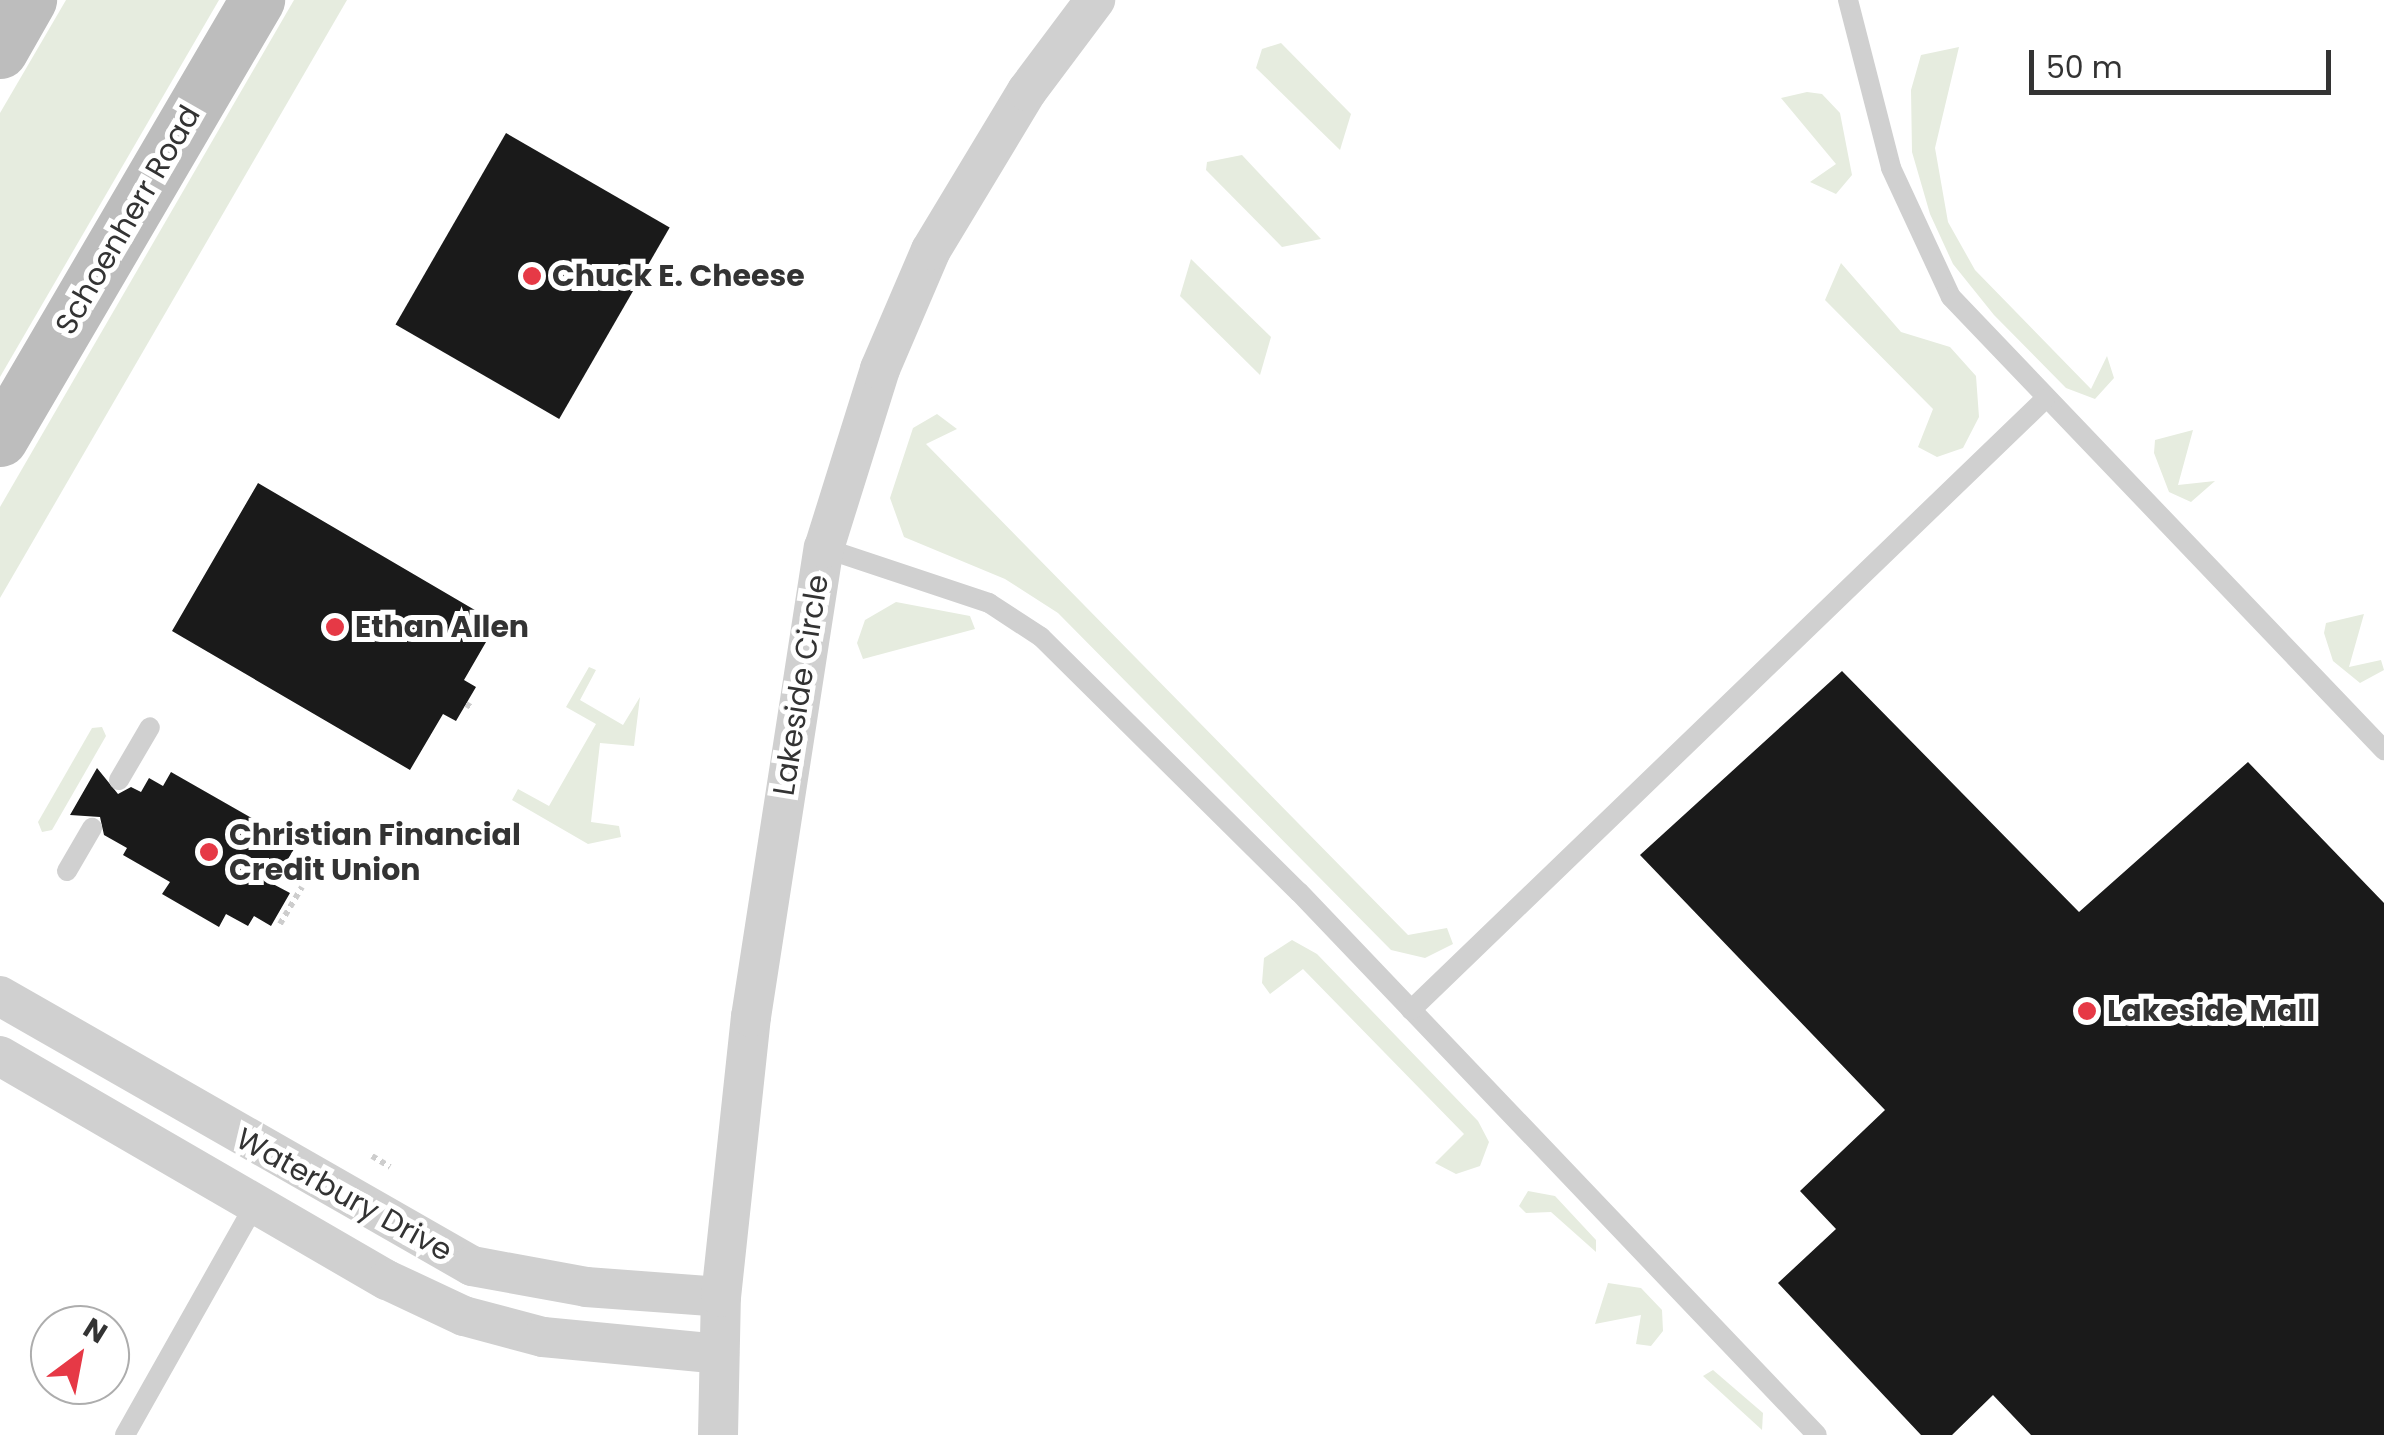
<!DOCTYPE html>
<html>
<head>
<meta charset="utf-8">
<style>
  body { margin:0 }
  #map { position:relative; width:2384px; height:1435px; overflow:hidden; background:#fff; font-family:Poppins,sans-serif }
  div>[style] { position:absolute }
  .green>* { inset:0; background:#e6ecdf }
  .building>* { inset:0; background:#1a1a1a; transform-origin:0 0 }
  .path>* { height:6px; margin-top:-3px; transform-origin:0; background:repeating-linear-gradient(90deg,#cdcdcd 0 5px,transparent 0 10px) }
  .service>* { height:20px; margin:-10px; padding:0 10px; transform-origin:10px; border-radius:10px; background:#d0d0d0 }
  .minor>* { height:40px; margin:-20px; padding:0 20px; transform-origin:20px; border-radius:20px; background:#d0d0d0 }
  .secondary>* { height:55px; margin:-27.5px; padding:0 27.5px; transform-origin:27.5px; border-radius:27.5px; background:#bdbdbd }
  .dots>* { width:28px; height:28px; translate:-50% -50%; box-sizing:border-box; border:5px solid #fff; border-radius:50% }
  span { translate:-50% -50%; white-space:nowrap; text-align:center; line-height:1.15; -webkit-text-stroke:10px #fff; paint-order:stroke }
  .street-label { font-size:30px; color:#333 }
  .poi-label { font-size:30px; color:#333; font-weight:700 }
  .left { translate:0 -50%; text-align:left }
  .north { position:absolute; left:30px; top:1305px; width:100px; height:100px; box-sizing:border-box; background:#fff; border:2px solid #adadad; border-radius:50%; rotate:32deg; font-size:28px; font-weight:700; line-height:40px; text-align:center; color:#333 }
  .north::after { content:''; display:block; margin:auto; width:35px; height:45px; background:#e63946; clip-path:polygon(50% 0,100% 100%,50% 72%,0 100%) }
  .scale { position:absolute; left:2029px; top:50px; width:302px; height:45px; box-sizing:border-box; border:5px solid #333; border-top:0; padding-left:12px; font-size:30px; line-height:35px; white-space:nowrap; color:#333; -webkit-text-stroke:8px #fff; paint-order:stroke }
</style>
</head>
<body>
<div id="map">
  <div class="green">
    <i style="clip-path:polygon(66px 0,219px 0,0 377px,0 113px)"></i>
    <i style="clip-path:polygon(294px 0,347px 0,0 598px,0 507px)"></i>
    <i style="clip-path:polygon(1281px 43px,1351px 114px,1340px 150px,1256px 68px,1262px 49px)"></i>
    <i style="clip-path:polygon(1959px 47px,1935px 148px,1948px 222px,1975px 270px,2091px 389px,2107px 356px,2114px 378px,2095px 399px,2066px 388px,1994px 315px,1953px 264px,1930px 214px,1912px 152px,1911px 90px,1921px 55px)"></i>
    <i style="clip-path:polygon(1807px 92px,1822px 94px,1840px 113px,1852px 175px,1836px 194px,1810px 182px,1836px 164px,1781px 98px)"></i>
    <i style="clip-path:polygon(1242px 155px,1321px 239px,1282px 247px,1206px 170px,1207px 162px)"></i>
    <i style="clip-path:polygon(1191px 259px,1271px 337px,1260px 375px,1180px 296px)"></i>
    <i style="clip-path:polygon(1841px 263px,1901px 332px,1950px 347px,1976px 376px,1979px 417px,1963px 448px,1937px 457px,1918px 447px,1933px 409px,1825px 300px)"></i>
    <i style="clip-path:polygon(937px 414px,957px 429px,926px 444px,1408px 935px,1447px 928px,1453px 944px,1425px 958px,1391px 950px,1058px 613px,1005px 579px,904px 537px,890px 498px,913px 428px)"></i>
    <i style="clip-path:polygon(2193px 430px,2178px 485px,2215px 481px,2191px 502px,2169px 492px,2154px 453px,2155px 440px)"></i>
    <i style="clip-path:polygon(896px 602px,970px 616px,975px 629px,863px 659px,857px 643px,865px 620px)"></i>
    <i style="clip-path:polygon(2364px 614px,2349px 667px,2381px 660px,2384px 670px,2360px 683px,2333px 661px,2324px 633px,2326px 623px)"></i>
    <i style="clip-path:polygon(589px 667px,596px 670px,580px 700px,623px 725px,640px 697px,634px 746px,600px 743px,591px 822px,619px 826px,621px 837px,588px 844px,512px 800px,518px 789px,549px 806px,596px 724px,566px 707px)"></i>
    <i style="clip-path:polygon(102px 727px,106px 736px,52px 830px,42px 832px,38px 822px,92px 728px)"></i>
    <i style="clip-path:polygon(1292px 940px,1317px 954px,1478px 1121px,1489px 1142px,1480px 1166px,1456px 1174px,1435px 1163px,1464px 1134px,1303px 969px,1270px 994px,1262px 983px,1264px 958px)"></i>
    <i style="clip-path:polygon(1528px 1191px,1555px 1196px,1596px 1240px,1596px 1252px,1551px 1212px,1526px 1213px,1519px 1206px)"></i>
    <i style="clip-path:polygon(1608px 1283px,1641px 1288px,1662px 1310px,1663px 1331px,1651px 1346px,1636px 1344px,1641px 1315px,1595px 1324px)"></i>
    <i style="clip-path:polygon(1713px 1370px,1763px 1413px,1762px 1430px,1703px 1376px)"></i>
  </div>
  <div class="building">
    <i style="left:506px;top:133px;width:189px;height:221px;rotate:30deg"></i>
    <i style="clip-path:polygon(258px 483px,497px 623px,464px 680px,476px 687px,456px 721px,443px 714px,410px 770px,172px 631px)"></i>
    <i style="clip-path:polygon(1842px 671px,2079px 912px,2248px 762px,2384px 903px,2384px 1435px,2031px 1435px,1993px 1395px,1952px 1435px,1921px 1435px,1778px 1283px,1836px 1229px,1800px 1191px,1885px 1110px,1640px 855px)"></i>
    <i style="clip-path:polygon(97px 768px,118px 794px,131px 787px,141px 792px,149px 778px,163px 786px,171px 772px,297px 844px,273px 884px,290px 893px,271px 926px,254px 916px,248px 926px,226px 914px,219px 927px,162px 894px,170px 882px,123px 855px,127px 848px,104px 835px,100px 817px,70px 815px)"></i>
  </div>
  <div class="path">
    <i style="left:466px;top:704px;width:9px;rotate:32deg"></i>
    <i style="left:280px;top:924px;width:43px;rotate:-59.3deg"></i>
    <i style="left:372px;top:1156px;width:21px;rotate:31deg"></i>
  </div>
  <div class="service">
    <i style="left:1848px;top:0;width:173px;rotate:75.6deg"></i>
    <i style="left:1891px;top:168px;width:142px;rotate:65.1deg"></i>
    <i style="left:1951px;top:297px;width:627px;rotate:46.29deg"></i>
    <i style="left:824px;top:548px;width:174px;rotate:18.4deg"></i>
    <i style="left:989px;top:603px;width:62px;rotate:33.2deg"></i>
    <i style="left:1041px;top:637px;width:363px;rotate:44.7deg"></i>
    <i style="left:1299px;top:892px;width:750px;rotate:46.35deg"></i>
    <i style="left:119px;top:780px;width:61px;rotate:-59.7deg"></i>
    <i style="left:67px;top:871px;width:50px;rotate:-59.8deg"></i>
    <i style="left:1411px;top:1010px;width:880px;rotate:-43.94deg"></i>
    <i style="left:125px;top:1435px;width:265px;rotate:-60.6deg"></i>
  </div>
  <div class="minor">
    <i style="left:0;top:996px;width:544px;rotate:29.77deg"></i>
    <i style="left:472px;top:1266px;width:116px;rotate:10.4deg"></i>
    <i style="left:586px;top:1287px;width:135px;rotate:4.2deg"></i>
    <i style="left:0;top:1056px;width:447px;rotate:30.1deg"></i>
    <i style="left:387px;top:1280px;width:85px;rotate:25.1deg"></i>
    <i style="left:464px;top:1316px;width:82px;rotate:14.9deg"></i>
    <i style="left:543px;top:1337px;width:177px;rotate:5.5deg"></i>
    <i style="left:718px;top:1435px;width:138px;rotate:-88.8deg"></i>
    <i style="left:721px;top:1297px;width:282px;rotate:-83.9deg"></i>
    <i style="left:751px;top:1017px;width:475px;rotate:-81.2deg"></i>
    <i style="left:824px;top:548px;width:188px;rotate:-72.6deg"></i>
    <i style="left:880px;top:369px;width:129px;rotate:-66.8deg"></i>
    <i style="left:931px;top:250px;width:186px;rotate:-58.9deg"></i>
    <i style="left:1027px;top:91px;width:114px;rotate:-53.2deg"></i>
  </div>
  <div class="secondary">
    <i style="left:0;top:51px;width:59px;rotate:-60.4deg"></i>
    <i style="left:0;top:439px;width:509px;rotate:-59.65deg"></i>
  </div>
  <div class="dots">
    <i style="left:532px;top:276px;background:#e63946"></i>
    <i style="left:335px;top:627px;background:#e63946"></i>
    <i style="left:209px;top:852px;background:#e63946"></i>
    <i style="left:2087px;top:1011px;background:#e63946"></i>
  </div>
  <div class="street-label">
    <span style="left:128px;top:220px;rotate:-60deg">Schoenherr Road</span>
    <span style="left:801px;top:685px;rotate:-81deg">Lakeside Circle</span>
    <span style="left:344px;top:1195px;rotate:29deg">Waterbury Drive</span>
  </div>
  <div class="poi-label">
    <span class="left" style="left:552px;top:276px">Chuck E. Cheese</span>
    <span class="left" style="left:355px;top:627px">Ethan Allen</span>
    <span class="left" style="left:229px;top:852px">Christian Financial<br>Credit Union</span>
    <span class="left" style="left:2107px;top:1011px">Lakeside Mall</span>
  </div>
  <div class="north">N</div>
  <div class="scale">50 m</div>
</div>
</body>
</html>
